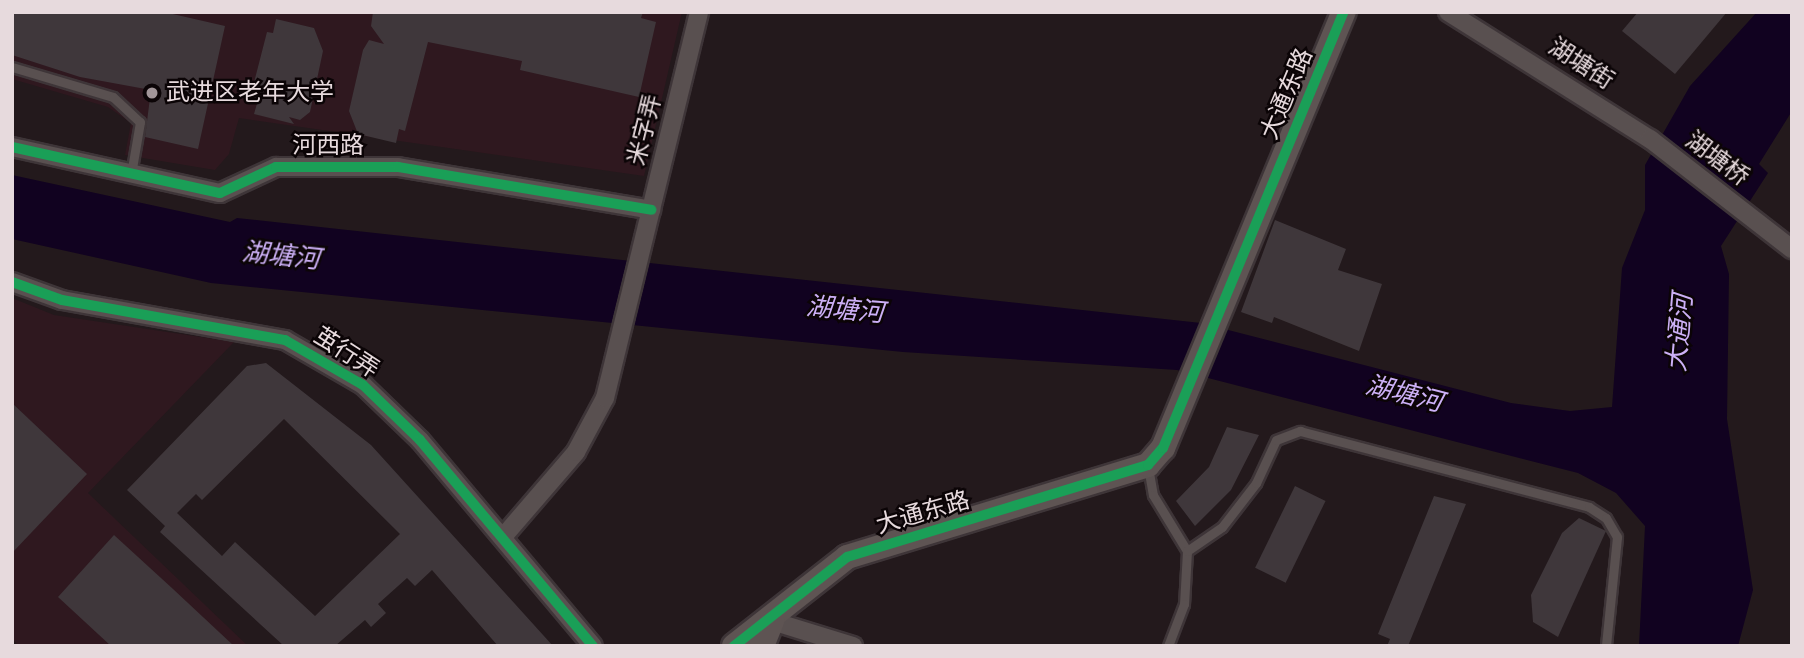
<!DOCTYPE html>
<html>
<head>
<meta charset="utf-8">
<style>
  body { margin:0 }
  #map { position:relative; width:1804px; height:658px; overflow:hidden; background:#23191c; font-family:"Work Sans","Noto Sans SC",sans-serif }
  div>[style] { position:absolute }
  .built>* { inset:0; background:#2f181f }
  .water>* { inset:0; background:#110220 }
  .building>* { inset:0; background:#3f373b; transform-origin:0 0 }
  .roads { filter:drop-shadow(2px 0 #3e3538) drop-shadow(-2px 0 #3e3538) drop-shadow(0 2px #3e3538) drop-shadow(0 -2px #3e3538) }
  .lane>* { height:9px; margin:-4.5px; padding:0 4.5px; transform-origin:4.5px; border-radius:4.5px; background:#595050 }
  .street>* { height:18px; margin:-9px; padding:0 9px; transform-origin:9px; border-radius:9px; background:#595050 }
  .secondary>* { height:24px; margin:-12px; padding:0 12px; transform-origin:12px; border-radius:12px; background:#5e5453 }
  .cycleway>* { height:10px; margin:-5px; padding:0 5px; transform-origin:5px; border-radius:5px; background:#1a9f57 }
  .dots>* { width:19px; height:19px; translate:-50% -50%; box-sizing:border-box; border:4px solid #0b0406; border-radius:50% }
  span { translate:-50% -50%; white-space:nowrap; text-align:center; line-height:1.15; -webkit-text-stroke:5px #0b0406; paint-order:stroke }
  .street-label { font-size:24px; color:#e7dadd }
  .poi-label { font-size:24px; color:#e7dadd }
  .left { translate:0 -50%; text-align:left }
  .water-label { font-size:26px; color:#ccb0f6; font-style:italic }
  .frame { position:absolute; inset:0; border:14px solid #e7dadd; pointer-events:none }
</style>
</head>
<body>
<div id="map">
  <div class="built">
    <i style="clip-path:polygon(12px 12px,682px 12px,644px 176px,239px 118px,229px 154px,215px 170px,125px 155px,131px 123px,108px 107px,12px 79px)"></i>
    <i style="clip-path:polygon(12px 298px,54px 315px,234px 342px,88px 493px,248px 646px,19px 646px,12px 639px)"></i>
  </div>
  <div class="water">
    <i style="clip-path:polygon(1757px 12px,1792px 12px,1792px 111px,1759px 164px,1768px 173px,1721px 246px,1729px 274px,1727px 419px,1753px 590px,1738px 646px,1639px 646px,1645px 526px,1616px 493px,1578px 473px,1177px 370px,903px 352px,211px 283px,12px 239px,12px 175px,230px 222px,237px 218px,1201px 323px,1511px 403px,1570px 411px,1612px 407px,1622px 268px,1645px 210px,1645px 165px,1690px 86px)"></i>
  </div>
  <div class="building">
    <i style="clip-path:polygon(12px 12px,164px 12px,225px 26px,198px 149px,145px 137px,151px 90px,80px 77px,12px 55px)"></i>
    <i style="clip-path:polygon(373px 12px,643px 12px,641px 18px,656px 22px,639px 97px,520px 70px,522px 61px,428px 42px,405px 131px,399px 129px,396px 143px,358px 134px,349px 111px,363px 50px,369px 40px,384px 44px,371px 26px)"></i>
    <i style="clip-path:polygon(1638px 12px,1727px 12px,1675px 74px,1622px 31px)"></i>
    <i style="clip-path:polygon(276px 19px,314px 28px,323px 51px,310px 112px,300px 120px,289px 117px,294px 124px,254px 114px,258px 100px,250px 98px,267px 32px,273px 33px)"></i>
    <i style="clip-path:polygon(1275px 220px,1346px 249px,1338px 270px,1382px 284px,1359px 351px,1274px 317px,1272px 323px,1241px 312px)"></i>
    <i style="clip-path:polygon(evenodd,266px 363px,371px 445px,553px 646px,498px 646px,432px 570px,415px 586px,407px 578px,378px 604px,386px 613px,371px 627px,365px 620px,335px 646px,284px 646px,160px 532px,165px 526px,127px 490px,247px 366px,266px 363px,284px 419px,400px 534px,315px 616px,235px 542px,222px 556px,177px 513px,196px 494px,202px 500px,284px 419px)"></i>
    <i style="clip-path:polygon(12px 403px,87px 474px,12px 553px)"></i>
    <i style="clip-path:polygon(1227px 427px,1259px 435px,1231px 490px,1195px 526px,1176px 501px,1209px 467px)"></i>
    <i style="left:1295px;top:486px;width:34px;height:91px;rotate:26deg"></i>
    <i style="clip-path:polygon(1434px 496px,1466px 504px,1408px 646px,1387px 646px,1390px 639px,1378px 634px)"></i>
    <i style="clip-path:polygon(1579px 518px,1606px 531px,1558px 637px,1533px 622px,1531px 595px,1562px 533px)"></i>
    <i style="clip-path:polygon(114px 535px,173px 589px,234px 646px,111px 646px,58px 597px)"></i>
  </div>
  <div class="roads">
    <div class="lane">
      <i style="left:12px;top:67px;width:105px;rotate:16.5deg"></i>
      <i style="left:113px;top:97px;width:37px;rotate:43deg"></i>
      <i style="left:140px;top:122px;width:53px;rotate:99.8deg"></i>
      <i style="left:1148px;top:467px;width:28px;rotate:80deg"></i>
      <i style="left:1153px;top:495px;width:66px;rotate:58.7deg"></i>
      <i style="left:1187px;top:551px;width:53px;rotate:93.2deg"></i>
      <i style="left:1184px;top:604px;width:45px;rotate:110.9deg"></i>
      <i style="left:1187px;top:551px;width:42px;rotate:-34.4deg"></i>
      <i style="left:1222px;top:527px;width:56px;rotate:-52.3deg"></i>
      <i style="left:1256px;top:483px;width:47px;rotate:-65.1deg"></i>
      <i style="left:1276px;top:440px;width:26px;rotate:-21deg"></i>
      <i style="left:1300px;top:431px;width:299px;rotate:14.7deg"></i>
      <i style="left:1589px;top:507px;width:20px;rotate:33deg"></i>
      <i style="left:1606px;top:518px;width:22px;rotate:60deg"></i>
      <i style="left:1617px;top:537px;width:110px;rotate:95.8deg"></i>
    </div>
    <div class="street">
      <i style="left:1448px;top:12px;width:239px;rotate:32.2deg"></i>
      <i style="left:1650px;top:139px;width:180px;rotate:37.8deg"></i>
      <i style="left:12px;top:147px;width:213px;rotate:12.5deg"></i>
      <i style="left:220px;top:193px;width:62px;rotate:-24.9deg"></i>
      <i style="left:276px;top:167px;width:122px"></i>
      <i style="left:398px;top:167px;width:257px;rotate:9.6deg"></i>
      <i style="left:12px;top:282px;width:53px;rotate:19.8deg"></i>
      <i style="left:62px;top:300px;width:227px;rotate:10.2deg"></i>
      <i style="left:285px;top:340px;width:90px;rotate:30deg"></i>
      <i style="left:363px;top:385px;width:79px;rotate:44deg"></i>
      <i style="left:420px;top:440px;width:269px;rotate:50deg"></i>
      <i style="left:503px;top:537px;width:112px;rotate:-49.3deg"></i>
      <i style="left:576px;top:452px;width:61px;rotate:-61.8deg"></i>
      <i style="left:605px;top:398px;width:397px;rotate:-76.3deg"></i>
      <i style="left:772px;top:621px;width:85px;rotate:17.2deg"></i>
    </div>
    <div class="secondary">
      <i style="left:734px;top:646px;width:144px;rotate:-38.2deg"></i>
      <i style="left:847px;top:557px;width:315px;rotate:-17deg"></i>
      <i style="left:1148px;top:465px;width:23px;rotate:-49deg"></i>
      <i style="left:1163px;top:448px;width:472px;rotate:-67.5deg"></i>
      <i style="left:762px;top:646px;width:27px;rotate:-68deg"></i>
    </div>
  </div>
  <div class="cycleway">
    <i style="left:12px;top:147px;width:213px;rotate:12.5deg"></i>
    <i style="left:220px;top:193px;width:62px;rotate:-24.9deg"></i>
    <i style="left:276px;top:167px;width:122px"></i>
    <i style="left:398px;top:167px;width:257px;rotate:9.6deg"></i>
    <i style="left:12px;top:282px;width:53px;rotate:19.8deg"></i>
    <i style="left:62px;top:300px;width:227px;rotate:10.2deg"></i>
    <i style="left:285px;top:340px;width:90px;rotate:30deg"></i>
    <i style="left:363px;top:385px;width:79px;rotate:44deg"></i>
    <i style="left:420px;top:440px;width:269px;rotate:50deg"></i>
    <i style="left:734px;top:646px;width:144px;rotate:-38.2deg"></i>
    <i style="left:847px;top:557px;width:315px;rotate:-17deg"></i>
    <i style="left:1148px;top:465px;width:23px;rotate:-49deg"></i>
    <i style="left:1163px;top:448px;width:472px;rotate:-67.5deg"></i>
  </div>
  <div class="dots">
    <i style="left:152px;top:93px;background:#a29699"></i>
  </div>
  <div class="street-label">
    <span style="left:1581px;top:64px;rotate:33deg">湖塘街</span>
    <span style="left:1287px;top:94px;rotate:-67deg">大通东路</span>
    <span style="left:645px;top:130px;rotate:-76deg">米字弄</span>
    <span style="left:328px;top:146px">河西路</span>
    <span style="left:1717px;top:159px;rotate:37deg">湖塘桥</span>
    <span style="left:346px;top:353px;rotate:33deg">茧行弄</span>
    <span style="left:923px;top:513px;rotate:-16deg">大通东路</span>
  </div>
  <div class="poi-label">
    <span class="left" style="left:166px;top:93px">武进区老年大学</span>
  </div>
  <div class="water-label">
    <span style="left:281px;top:256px;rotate:6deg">湖塘河</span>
    <span style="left:845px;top:310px;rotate:5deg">湖塘河</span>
    <span style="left:1680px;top:333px;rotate:-85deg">大通河</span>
    <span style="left:1404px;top:394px;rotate:14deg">湖塘河</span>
  </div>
  <div class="frame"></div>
</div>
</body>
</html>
